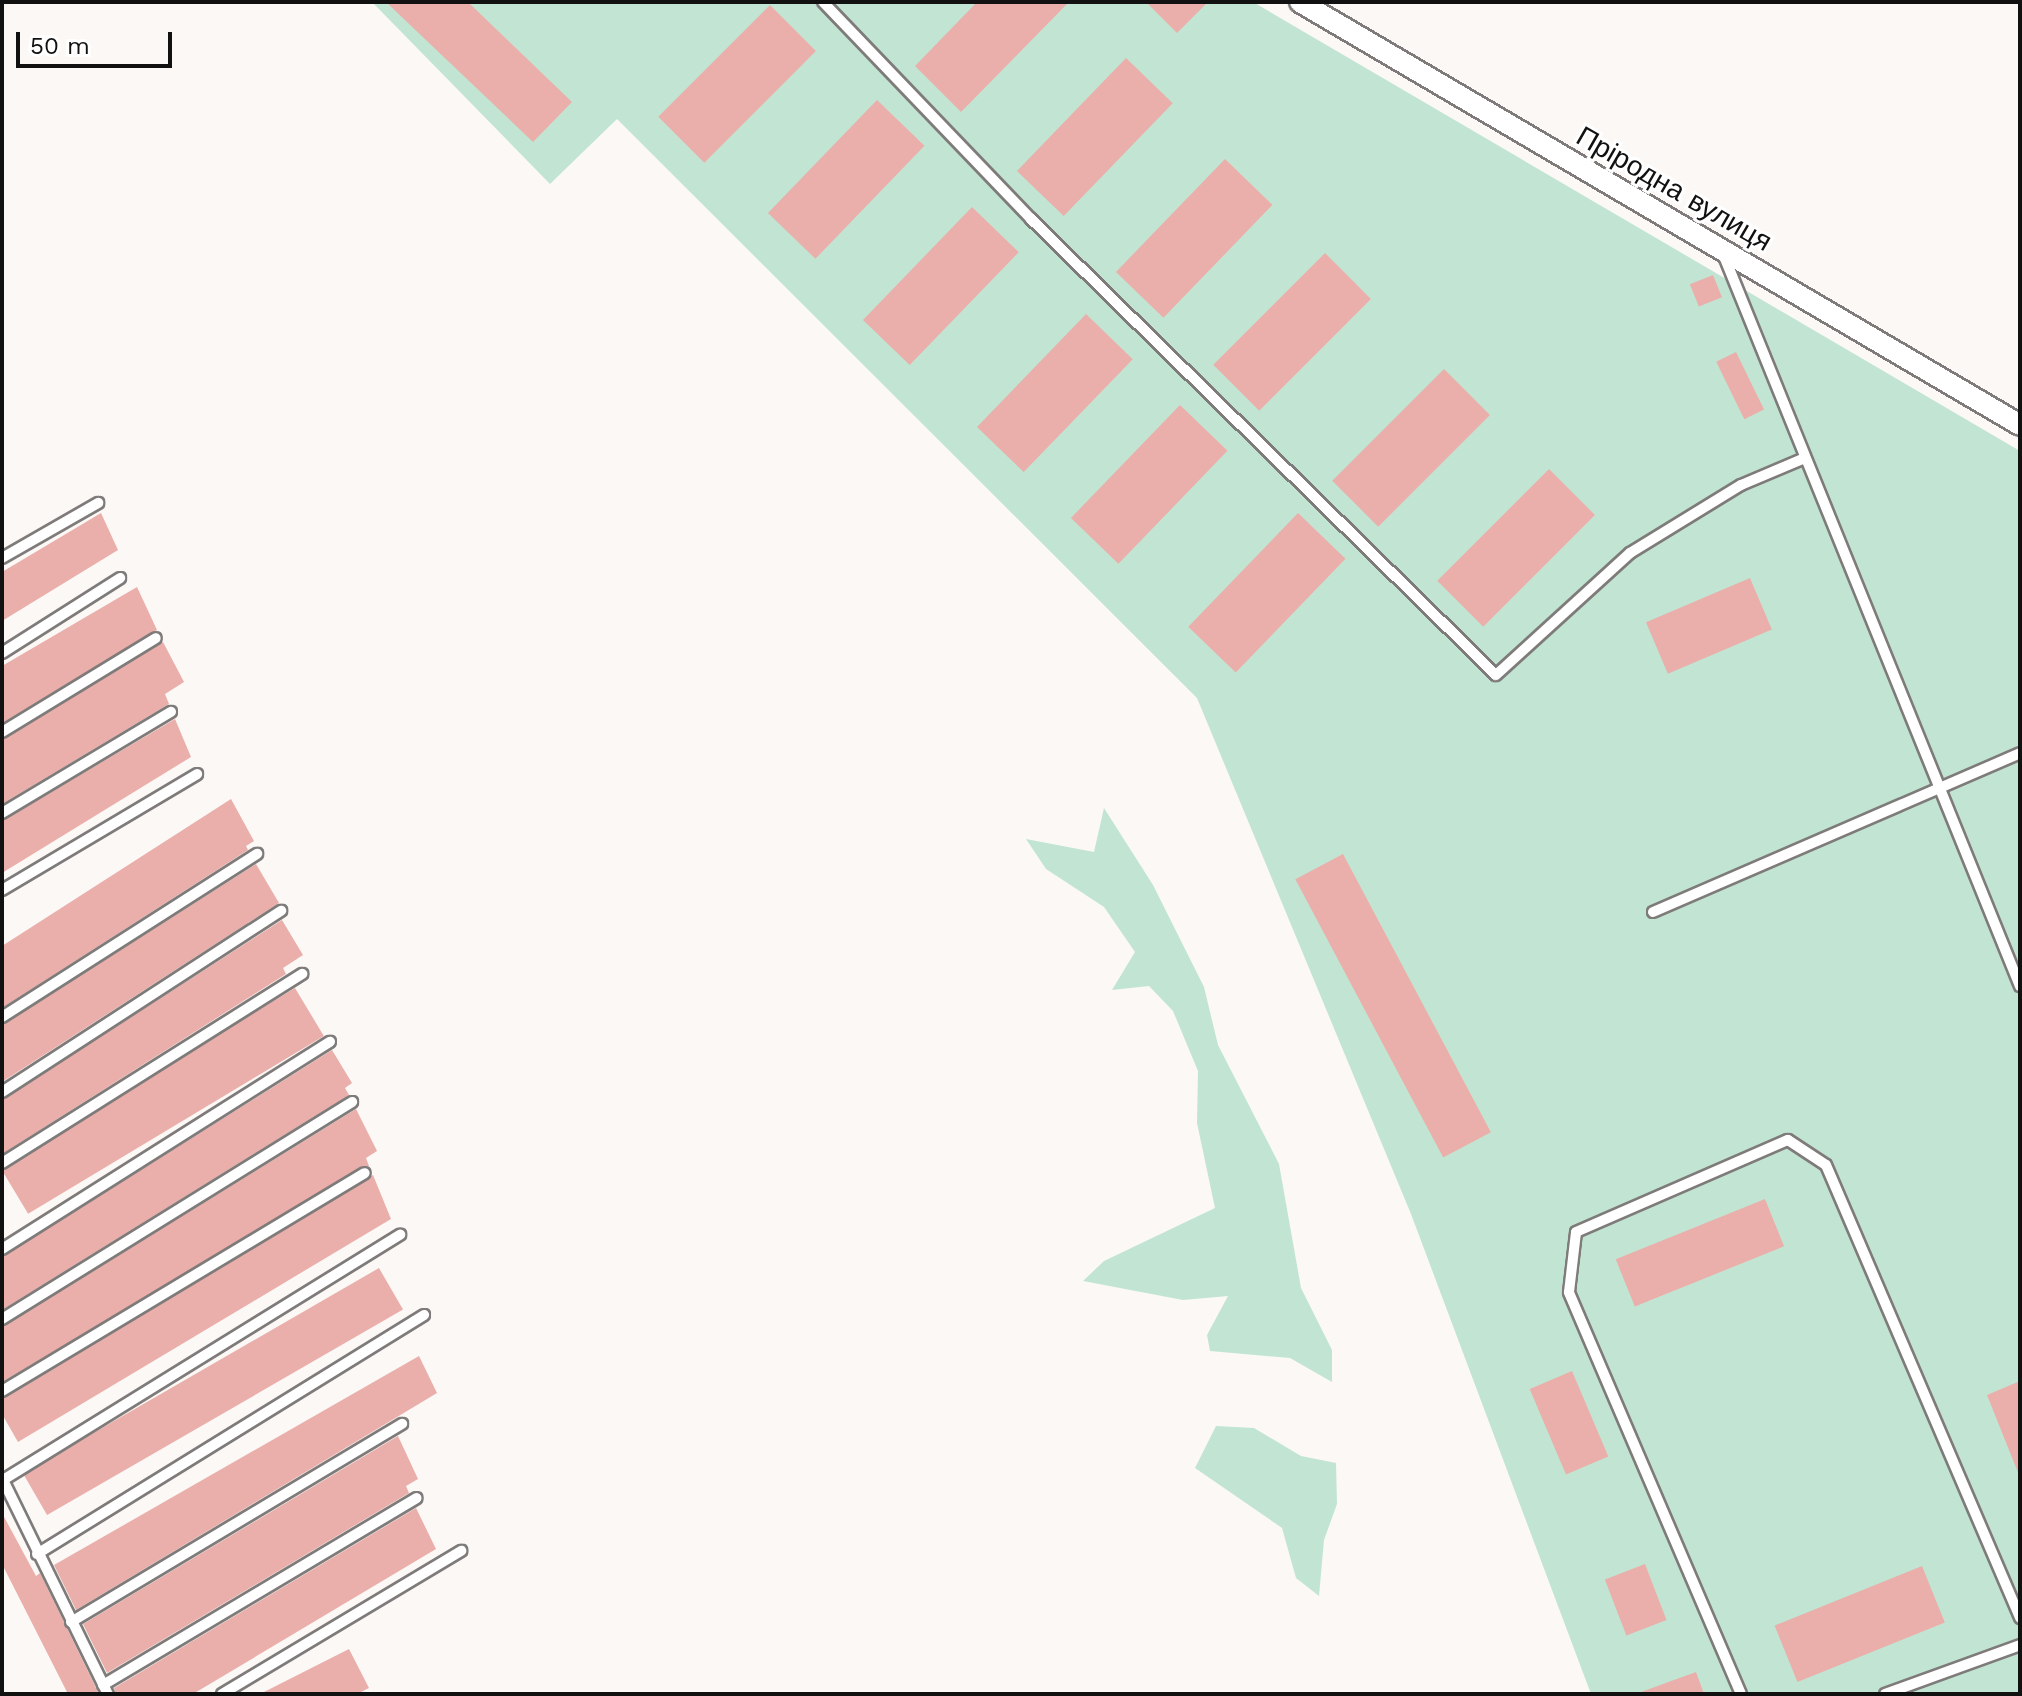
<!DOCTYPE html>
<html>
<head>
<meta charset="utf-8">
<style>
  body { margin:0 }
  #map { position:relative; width:2022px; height:1696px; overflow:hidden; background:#fbf8f6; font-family:"Work Sans",sans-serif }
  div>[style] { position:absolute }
  .green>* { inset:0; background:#c2e5d3 }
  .building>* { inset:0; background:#eaafaa; transform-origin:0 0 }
  .roads { filter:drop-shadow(2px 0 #7e7b7a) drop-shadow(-2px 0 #7e7b7a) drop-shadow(0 2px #7e7b7a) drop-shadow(0 -2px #7e7b7a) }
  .lane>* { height:10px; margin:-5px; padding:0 5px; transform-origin:5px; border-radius:5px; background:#fff }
  .street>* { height:20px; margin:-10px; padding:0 10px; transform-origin:10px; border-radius:10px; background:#fff }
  span { translate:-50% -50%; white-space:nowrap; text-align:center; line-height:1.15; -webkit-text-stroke:6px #fff; paint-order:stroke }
  .street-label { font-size:28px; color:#121111 }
  .frame { position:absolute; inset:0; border:4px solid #121111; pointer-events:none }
  .scale { position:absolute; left:16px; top:32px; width:156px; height:36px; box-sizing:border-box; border:4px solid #121111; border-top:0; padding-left:10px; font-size:24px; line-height:28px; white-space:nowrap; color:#121111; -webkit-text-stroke:6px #fff; paint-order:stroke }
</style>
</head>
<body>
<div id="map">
  <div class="green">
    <i style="clip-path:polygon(372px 2px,1253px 2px,2020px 451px,2020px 1694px,1591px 1694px,1411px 1214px,1197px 698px,617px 119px,550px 184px)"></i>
    <i style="clip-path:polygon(1104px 808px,1153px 885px,1204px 987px,1218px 1045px,1279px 1164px,1301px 1288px,1332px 1350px,1332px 1382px,1290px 1358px,1210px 1351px,1207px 1335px,1228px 1296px,1183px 1300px,1083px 1281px,1104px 1261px,1215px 1208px,1197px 1123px,1198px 1071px,1173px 1011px,1149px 986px,1112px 990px,1135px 952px,1104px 907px,1046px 869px,1026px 839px,1094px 852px)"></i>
    <i style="clip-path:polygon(1216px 1426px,1254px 1428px,1301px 1456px,1336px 1463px,1337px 1504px,1324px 1540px,1319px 1596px,1296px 1578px,1282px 1528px,1195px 1468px)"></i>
  </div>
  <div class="building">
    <i style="clip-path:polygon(386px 2px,468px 2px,572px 102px,533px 142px)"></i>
    <i style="clip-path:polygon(977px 2px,1069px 2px,961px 112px,915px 66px)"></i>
    <i style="clip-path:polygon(1146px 2px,1208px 2px,1177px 33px)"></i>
    <i style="left:770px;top:5px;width:65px;height:158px;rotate:45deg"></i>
    <i style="left:1126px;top:58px;width:65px;height:157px;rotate:44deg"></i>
    <i style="left:877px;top:100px;width:66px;height:157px;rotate:44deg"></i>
    <i style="left:1225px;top:159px;width:66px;height:157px;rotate:44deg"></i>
    <i style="left:972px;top:207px;width:65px;height:157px;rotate:44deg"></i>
    <i style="left:1325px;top:253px;width:65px;height:158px;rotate:45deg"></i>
    <i style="left:1713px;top:275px;width:24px;height:25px;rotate:68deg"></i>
    <i style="left:1086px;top:314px;width:65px;height:157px;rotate:44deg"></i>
    <i style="left:1736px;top:352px;width:64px;height:22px;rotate:64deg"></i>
    <i style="left:1444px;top:369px;width:65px;height:158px;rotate:45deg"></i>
    <i style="left:1180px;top:405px;width:66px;height:157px;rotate:44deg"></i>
    <i style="left:1549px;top:469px;width:65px;height:158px;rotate:45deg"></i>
    <i style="clip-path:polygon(101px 513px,118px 550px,2px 621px,2px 572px)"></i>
    <i style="left:1298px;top:513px;width:66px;height:158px;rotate:44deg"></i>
    <i style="left:1750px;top:578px;width:56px;height:113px;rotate:67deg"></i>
    <i style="clip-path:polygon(137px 587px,157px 630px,2px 723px,2px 666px)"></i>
    <i style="clip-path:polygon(163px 642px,184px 682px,165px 694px,169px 704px,2px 804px,2px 740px)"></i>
    <i style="clip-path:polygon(175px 719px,191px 757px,2px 873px,2px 821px)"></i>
    <i style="clip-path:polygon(231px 799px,254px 841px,246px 846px,248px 850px,2px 1008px,2px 946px)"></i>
    <i style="left:1343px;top:854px;width:315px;height:54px;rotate:62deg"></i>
    <i style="clip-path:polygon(256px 864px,279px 903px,2px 1082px,2px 1025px)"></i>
    <i style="clip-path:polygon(282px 920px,303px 955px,283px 968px,286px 974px,2px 1154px,2px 1100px)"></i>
    <i style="left:295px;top:988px;width:56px;height:345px;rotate:59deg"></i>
    <i style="clip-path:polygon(332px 1050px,352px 1083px,345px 1088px,349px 1095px,2px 1310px,2px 1257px)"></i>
    <i style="clip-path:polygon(356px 1109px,377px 1151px,366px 1158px,369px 1166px,2px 1382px,2px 1327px)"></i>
    <i style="clip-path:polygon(373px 1175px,391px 1219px,18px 1442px,2px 1414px,2px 1399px)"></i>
    <i style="left:1765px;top:1199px;width:51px;height:161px;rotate:68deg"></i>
    <i style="left:379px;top:1268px;width:48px;height:411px;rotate:60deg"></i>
    <i style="clip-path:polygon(419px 1356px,437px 1393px,76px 1610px,54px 1565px)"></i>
    <i style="left:1572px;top:1371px;width:93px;height:46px;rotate:67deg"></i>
    <i style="clip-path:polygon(2020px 1381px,2020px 1475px,2019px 1475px,1987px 1395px)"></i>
    <i style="clip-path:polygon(398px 1436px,418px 1479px,406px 1486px,409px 1493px,107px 1673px,83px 1624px)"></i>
    <i style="clip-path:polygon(416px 1508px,436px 1549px,193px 1694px,116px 1694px,114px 1688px)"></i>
    <i style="clip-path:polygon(2px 1513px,36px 1576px,40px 1573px,99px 1694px,68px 1694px,2px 1564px)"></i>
    <i style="left:1645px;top:1564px;width:60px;height:43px;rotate:69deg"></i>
    <i style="left:1922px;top:1566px;width:61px;height:159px;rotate:68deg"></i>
    <i style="clip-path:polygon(349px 1649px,369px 1688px,357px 1694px,260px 1694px)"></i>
    <i style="clip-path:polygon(1696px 1672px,1704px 1694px,1641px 1694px,1641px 1692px)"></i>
  </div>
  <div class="roads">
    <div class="lane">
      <i style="left:823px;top:2px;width:301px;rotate:46.2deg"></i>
      <i style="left:1031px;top:219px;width:651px;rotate:44.44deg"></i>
      <i style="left:1496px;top:675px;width:181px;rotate:-42.3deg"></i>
      <i style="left:1630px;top:553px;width:130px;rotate:-31.5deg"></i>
      <i style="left:1741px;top:485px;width:69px;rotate:-22.9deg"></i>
      <i style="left:1724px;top:256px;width:788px;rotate:67.93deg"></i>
      <i style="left:2px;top:558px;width:111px;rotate:-29.8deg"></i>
      <i style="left:2px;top:653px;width:140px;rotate:-32.4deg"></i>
      <i style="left:2px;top:732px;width:180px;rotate:-31.4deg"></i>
      <i style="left:2px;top:813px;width:197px;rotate:-30.9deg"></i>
      <i style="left:2px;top:890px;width:227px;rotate:-30.7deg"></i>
      <i style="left:1653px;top:912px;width:400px;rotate:-23.4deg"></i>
      <i style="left:2px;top:1017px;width:303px;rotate:-32.6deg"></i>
      <i style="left:2px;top:1092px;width:333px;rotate:-33deg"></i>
      <i style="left:2px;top:1163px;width:355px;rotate:-32.2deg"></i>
      <i style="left:2px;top:1249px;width:388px;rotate:-32.3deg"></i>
      <i style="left:2px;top:1319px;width:412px;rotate:-31.8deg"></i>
      <i style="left:2px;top:1391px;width:423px;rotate:-31deg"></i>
      <i style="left:2px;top:1478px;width:241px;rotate:63.9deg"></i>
      <i style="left:3px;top:1480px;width:467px;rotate:-31.7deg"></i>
      <i style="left:37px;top:1554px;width:455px;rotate:-31.7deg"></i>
      <i style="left:71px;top:1622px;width:386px;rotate:-30.9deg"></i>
      <i style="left:103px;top:1685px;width:365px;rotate:-30.8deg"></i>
      <i style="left:222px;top:1694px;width:279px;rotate:-30.9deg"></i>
      <i style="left:1741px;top:1694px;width:437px;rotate:-113.2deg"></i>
      <i style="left:1569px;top:1292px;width:60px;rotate:-83.3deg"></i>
      <i style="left:1576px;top:1232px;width:231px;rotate:-23.5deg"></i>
      <i style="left:1788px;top:1140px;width:45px;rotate:33.3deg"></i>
      <i style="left:1826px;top:1165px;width:493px;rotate:66.8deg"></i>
      <i style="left:1885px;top:1694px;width:144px;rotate:-19.9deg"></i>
    </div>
    <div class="street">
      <i style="left:1300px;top:2px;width:835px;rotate:30.43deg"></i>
    </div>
  </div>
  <div class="street-label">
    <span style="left:1674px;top:189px;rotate:30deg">Пріродна вулиця</span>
  </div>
  <div class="frame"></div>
  <div class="scale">50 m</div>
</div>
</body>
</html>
